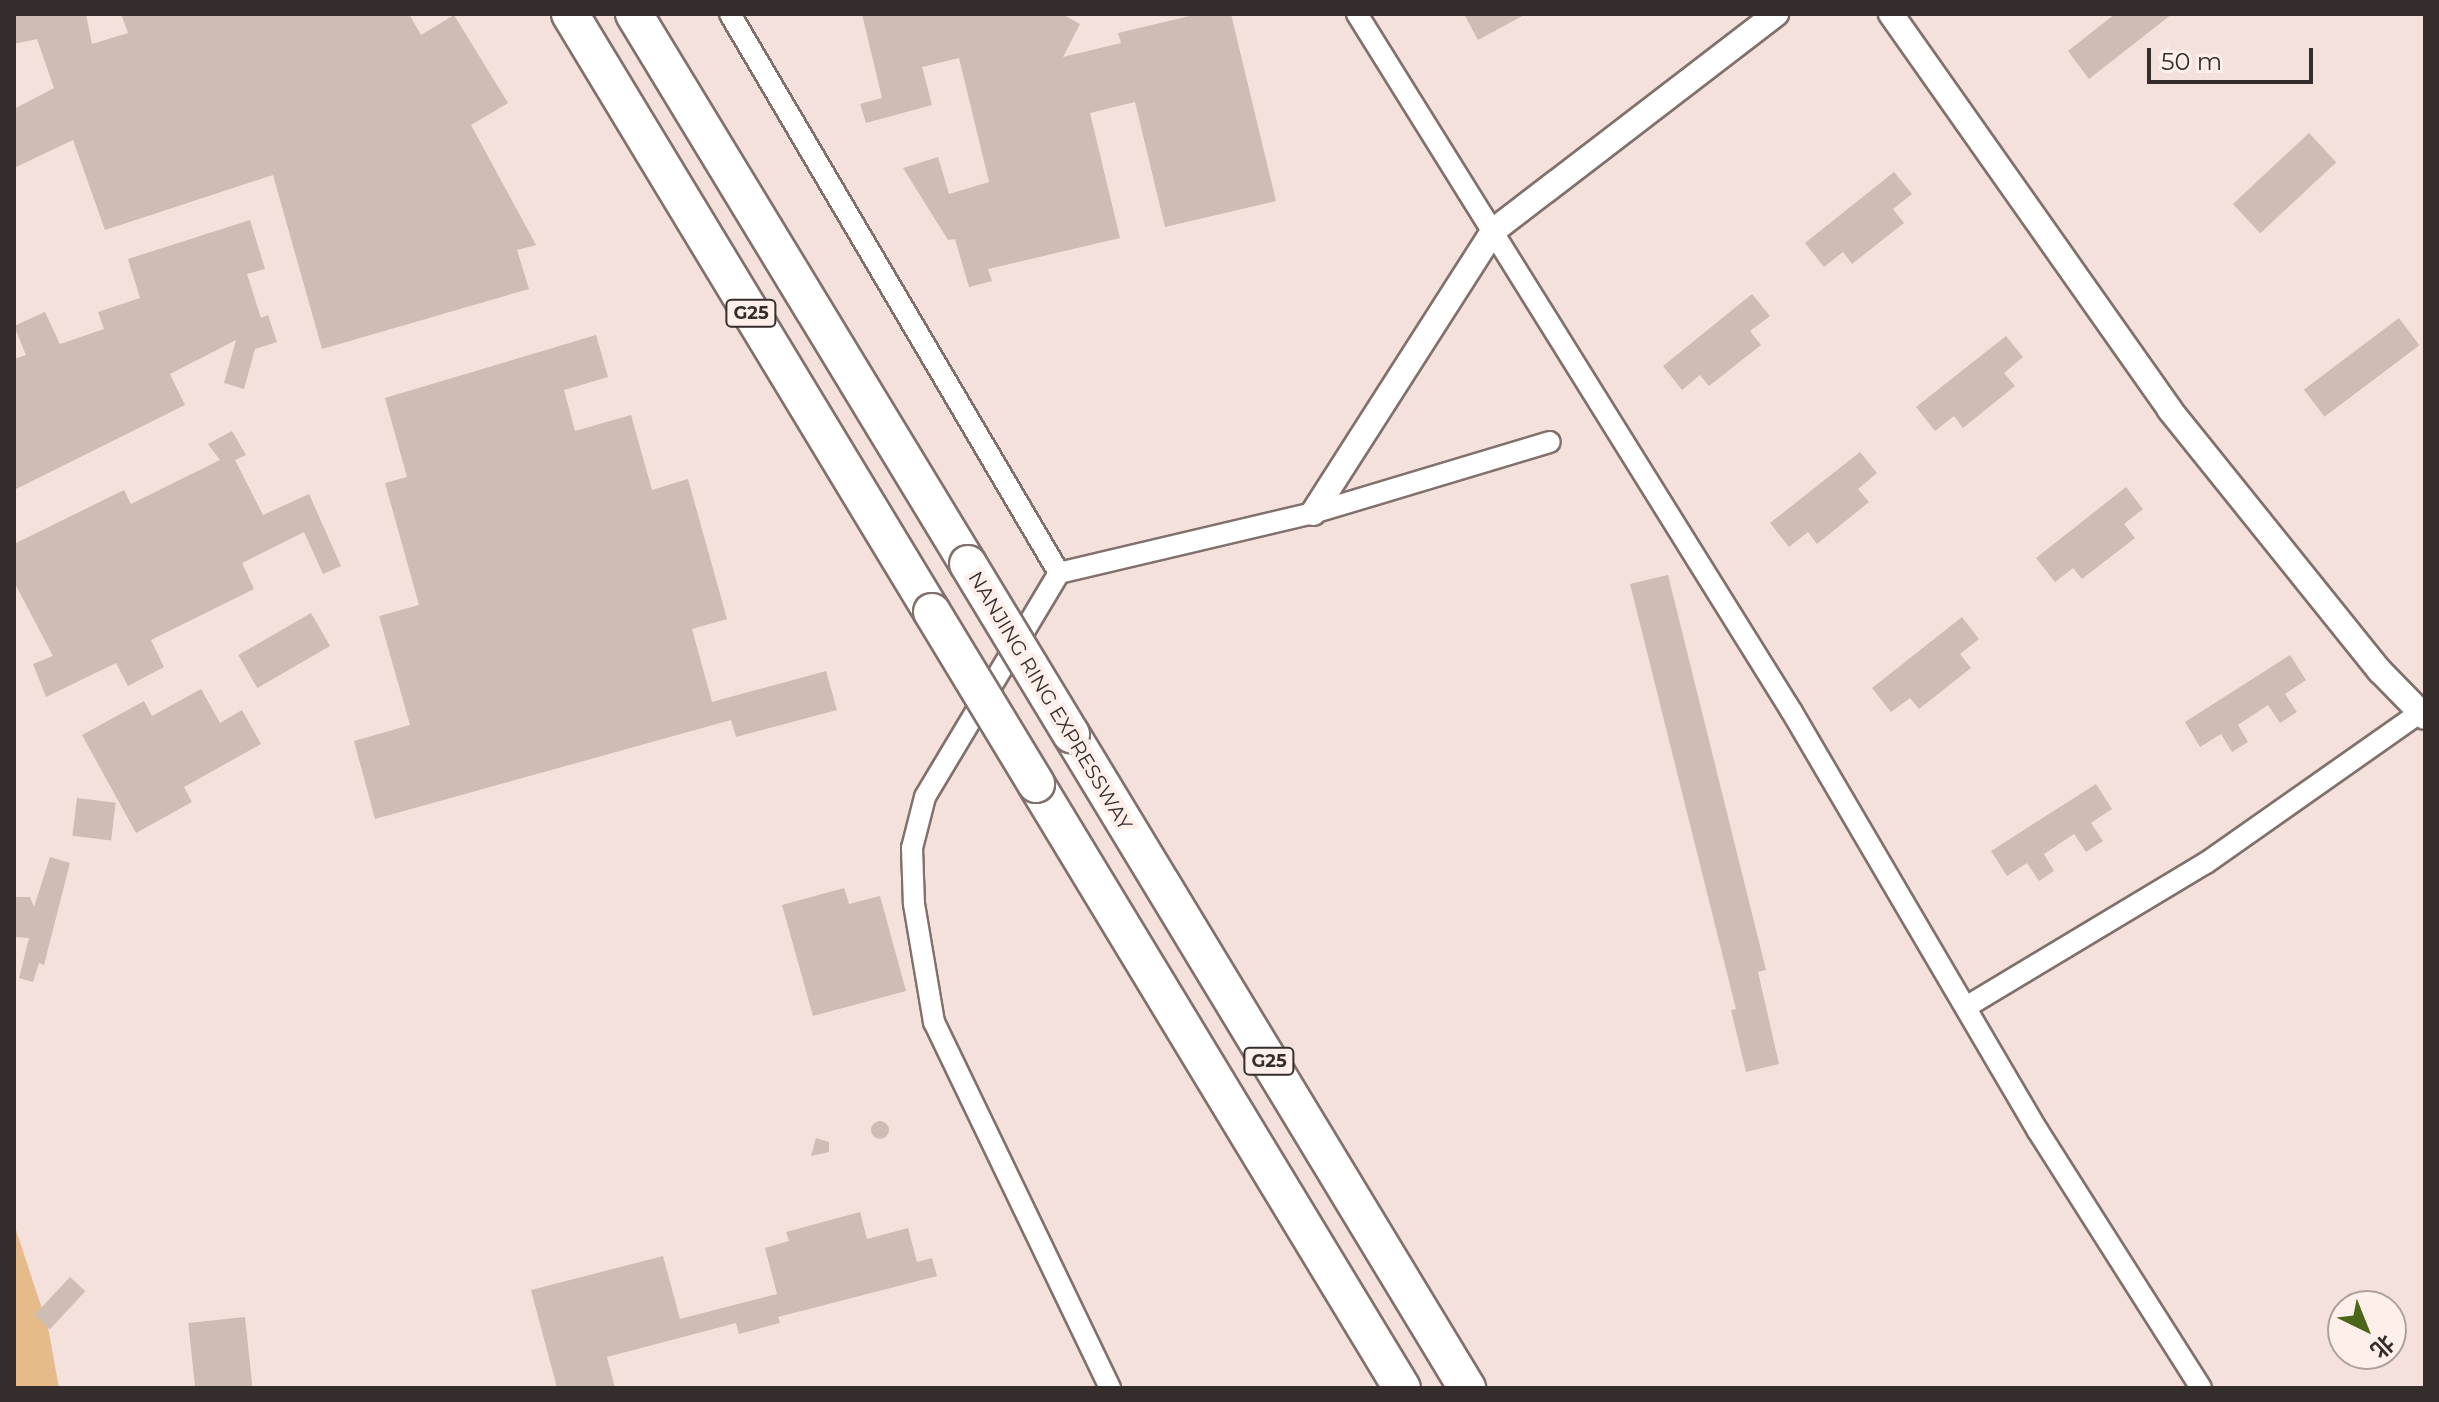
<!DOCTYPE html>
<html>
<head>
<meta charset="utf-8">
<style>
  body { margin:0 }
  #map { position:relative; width:2439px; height:1402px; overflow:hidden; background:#f4e1dc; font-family:Montserrat,"Noto Sans SC",sans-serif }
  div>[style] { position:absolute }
  .green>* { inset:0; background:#e4bb89 }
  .building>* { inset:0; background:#cdbdb4; transform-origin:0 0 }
  .round { border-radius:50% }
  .roads { filter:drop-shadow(2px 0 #81716c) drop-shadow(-2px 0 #81716c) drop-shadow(0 2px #81716c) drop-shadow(0 -2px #81716c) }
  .minor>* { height:20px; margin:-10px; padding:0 10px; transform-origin:10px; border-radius:10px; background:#fff }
  .tertiary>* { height:24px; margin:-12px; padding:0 12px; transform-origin:12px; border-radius:12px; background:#fff }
  .motorway>* { height:36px; margin:-18px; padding:0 18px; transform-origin:18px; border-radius:18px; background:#fff }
  .bridges { filter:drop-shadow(2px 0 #81716c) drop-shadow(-2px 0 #81716c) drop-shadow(0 2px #81716c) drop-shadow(0 -2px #81716c) }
  .motorway-bridge>* { height:36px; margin:-18px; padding:0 18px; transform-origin:18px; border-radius:18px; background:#fff }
  span { translate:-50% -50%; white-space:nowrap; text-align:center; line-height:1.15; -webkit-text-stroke:8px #feefeb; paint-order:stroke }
  .shield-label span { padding:2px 6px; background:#feefeb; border:2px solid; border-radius:6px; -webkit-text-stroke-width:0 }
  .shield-label { font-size:18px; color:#342d2b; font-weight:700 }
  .street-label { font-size:20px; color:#342d2b }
  .frame { position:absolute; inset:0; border:16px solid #342d2b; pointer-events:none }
  .north { position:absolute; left:2327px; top:1290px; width:80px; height:80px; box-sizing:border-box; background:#feefeb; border:2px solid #ada19e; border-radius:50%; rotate:137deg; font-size:22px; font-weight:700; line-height:32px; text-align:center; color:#342d2b }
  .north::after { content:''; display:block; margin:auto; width:28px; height:36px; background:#4a6619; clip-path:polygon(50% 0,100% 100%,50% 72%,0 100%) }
  .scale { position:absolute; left:2147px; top:48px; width:166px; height:36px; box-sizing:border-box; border:4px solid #342d2b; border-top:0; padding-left:10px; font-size:24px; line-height:28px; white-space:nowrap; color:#342d2b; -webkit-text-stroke:6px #feefeb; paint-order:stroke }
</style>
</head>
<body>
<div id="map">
  <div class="green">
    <i style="clip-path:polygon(14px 1224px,48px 1327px,59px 1388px,14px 1388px)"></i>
  </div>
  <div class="building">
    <i style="clip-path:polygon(14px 14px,86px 14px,92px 44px,128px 33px,121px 14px,409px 14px,421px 35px,454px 15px,508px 103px,471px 125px,536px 245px,517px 250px,529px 289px,322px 349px,273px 175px,105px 230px,73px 140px,14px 168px,14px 109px,54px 88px,37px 39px,14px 44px)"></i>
    <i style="clip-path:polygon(862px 14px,1062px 14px,1080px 24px,1063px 57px,1121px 43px,1118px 33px,1198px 14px,1231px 14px,1276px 201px,1165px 227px,1135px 102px,1090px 113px,1120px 238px,988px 269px,992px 281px,969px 287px,955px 239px,948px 240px,903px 168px,938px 157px,949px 194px,989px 182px,959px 58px,922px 67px,932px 105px,866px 123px,860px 104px,882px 98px)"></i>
    <i style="clip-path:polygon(1464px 14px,1526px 14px,1478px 40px)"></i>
    <i style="clip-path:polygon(2115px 14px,2172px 14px,2089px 79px,2068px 51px)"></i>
    <i style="left:2309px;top:133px;width:40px;height:104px;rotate:47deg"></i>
    <i style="clip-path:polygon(1894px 172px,1912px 194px,1893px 209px,1904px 223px,1852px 264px,1843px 252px,1824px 267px,1805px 243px)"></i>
    <i style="clip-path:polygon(250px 220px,265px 269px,247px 274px,261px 318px,268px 315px,277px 342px,255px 349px,244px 389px,224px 383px,236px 340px,170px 374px,185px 405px,14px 490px,14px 359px,26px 355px,14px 326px,45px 312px,60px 344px,104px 329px,98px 312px,140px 298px,128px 259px)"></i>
    <i style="clip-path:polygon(1752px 294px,1770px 316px,1750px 331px,1761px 345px,1709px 386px,1700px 375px,1682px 390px,1663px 366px)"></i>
    <i style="left:2399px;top:318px;width:34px;height:119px;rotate:53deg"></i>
    <i style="clip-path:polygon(596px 335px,608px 377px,564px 390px,575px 431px,631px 415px,652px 490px,688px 479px,727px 619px,692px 629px,712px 702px,826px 671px,837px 710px,736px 737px,731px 720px,375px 819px,354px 741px,410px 725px,379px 616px,419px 605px,385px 483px,407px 477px,385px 398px)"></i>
    <i style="clip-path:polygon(2006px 336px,2023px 357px,2004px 373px,2015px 386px,1963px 428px,1954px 416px,1935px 431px,1916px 407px)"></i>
    <i style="clip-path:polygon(232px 431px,246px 455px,235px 460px,263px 515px,309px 494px,341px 566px,323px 574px,304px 532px,242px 563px,254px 589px,151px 640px,164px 667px,128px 686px,116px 663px,46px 697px,33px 664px,53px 656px,14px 582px,14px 544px,124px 490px,131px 504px,220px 460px,208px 444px)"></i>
    <i style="clip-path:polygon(1860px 452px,1877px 473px,1858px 489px,1869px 502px,1817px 544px,1808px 532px,1789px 547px,1770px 523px)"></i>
    <i style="clip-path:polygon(2126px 487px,2143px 509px,2124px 524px,2135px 538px,2082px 579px,2073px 568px,2055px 582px,2036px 558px)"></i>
    <i style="clip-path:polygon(1668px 575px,1766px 970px,1758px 972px,1779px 1064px,1746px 1072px,1731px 1010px,1736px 1009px,1630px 584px)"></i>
    <i style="left:311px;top:613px;width:38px;height:84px;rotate:60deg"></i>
    <i style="clip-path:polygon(1962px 617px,1979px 639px,1960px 654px,1971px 668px,1919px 709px,1910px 698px,1891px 712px,1872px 688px)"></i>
    <i style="clip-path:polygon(2290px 655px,2306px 680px,2285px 694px,2297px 712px,2280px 723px,2268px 705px,2238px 725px,2248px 742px,2232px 752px,2221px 734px,2200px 747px,2185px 722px)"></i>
    <i style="clip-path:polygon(201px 689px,220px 723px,242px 710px,261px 744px,184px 787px,192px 802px,136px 833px,82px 735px,144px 701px,152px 716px)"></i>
    <i style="clip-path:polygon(2096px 784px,2112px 809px,2091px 823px,2103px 841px,2086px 852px,2074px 834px,2044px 854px,2054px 871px,2039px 881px,2027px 863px,2007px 876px,1991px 851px)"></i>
    <i style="left:77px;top:798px;width:39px;height:38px;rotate:7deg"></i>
    <i style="clip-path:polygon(50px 857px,70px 863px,44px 965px,39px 963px,33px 982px,19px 978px,29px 938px,14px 937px,14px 897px,30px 897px,34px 907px)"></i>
    <i style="clip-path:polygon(844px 888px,849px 904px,880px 896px,906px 991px,813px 1016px,782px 905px)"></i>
    <i class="round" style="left:871px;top:1121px;width:18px;height:18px"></i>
    <i style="clip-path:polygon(816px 1138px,829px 1142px,829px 1152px,811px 1156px)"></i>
    <i style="clip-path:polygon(860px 1212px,867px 1239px,908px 1228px,917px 1262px,932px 1258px,937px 1276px,778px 1317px,780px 1323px,739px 1334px,736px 1323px,607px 1357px,615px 1388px,557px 1388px,531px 1290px,663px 1256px,680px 1319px,777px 1294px,765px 1248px,789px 1241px,786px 1232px)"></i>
    <i style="left:70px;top:1277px;width:21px;height:52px;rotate:43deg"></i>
    <i style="left:245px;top:1317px;width:71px;height:57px;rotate:84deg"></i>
  </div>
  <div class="roads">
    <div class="minor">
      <i style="left:730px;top:14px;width:649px;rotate:59.52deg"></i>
      <i style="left:1059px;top:573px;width:261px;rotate:-13.3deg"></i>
      <i style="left:1313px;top:513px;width:247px;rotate:-16.7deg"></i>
      <i style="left:1357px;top:14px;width:822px;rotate:58.07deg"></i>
      <i style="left:1792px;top:712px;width:486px;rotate:59.6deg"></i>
      <i style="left:2038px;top:1131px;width:304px;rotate:57.6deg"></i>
      <i style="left:1059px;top:573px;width:261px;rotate:120.9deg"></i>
      <i style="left:925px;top:797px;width:53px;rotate:104.3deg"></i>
      <i style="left:912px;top:848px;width:56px;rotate:88deg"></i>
      <i style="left:914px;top:904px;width:120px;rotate:80.4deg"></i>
      <i style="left:934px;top:1022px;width:406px;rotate:64.3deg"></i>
      <i style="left:1966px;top:1007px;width:280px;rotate:-31deg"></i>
      <i style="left:2206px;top:863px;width:268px;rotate:-35.1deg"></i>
    </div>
    <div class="tertiary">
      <i style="left:1891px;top:14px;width:484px;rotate:54.8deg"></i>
      <i style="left:2170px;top:410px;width:335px;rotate:51.2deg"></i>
      <i style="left:2380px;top:671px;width:64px;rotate:45.6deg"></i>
      <i style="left:1313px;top:513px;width:335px;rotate:-57.4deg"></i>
      <i style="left:1493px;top:231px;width:357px;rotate:-37.5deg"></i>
    </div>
    <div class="motorway">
      <i style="left:570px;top:14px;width:699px;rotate:58.81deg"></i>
      <i style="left:634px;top:14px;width:643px;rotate:58.73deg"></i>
      <i style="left:1071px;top:734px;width:765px;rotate:58.8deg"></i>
      <i style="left:1036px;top:784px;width:706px;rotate:58.79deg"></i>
    </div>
  </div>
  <div class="bridges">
    <div class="motorway-bridge">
      <i style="left:968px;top:564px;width:199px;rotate:58.8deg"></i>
      <i style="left:932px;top:612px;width:201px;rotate:58.8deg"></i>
    </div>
  </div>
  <div class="shield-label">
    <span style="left:751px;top:313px">G25</span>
    <span style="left:1269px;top:1061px">G25</span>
  </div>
  <div class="street-label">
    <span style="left:1050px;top:701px;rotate:59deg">NANJING RING EXPRESSWAY</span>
  </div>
  <div class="frame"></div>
  <div class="north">北</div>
  <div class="scale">50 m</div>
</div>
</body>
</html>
